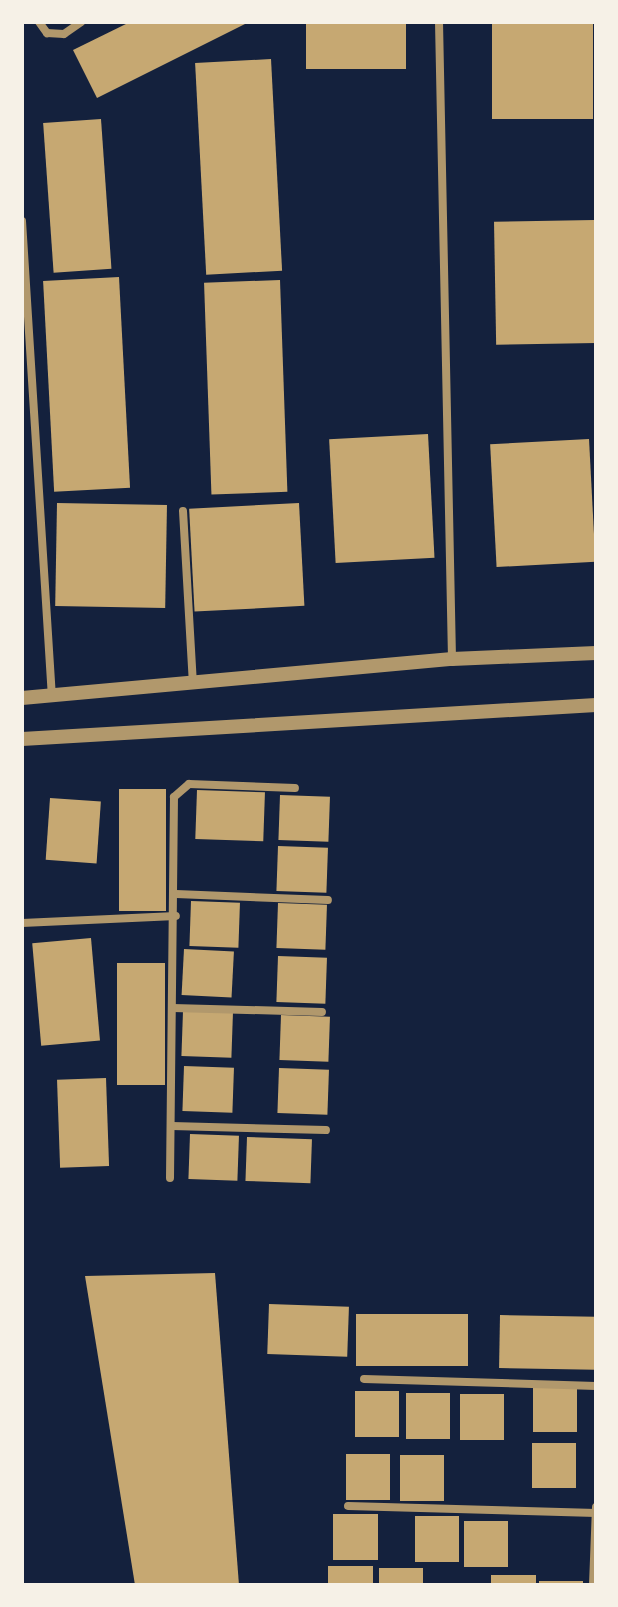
<!DOCTYPE html>
<html>
<head>
<meta charset="utf-8">
<style>
  body { margin:0 }
  #map { position:relative; width:618px; height:1607px; overflow:hidden; background:#14213d; font-family:"Fira Sans",sans-serif }
  div>[style] { position:absolute }
  .building>* { inset:0; background:#c6a872; transform-origin:0 0 }
  .minor>* { height:8px; margin:-4px; padding:0 4px; transform-origin:4px; border-radius:4px; background:#b1986c }
  .tertiary>* { height:14px; margin:-7px; padding:0 7px; transform-origin:7px; border-radius:7px; background:#b1986c }
  span { translate:-50% -50%; white-space:nowrap; text-align:center; line-height:1.15; -webkit-text-stroke:6px #f6f1e7; paint-order:stroke }
  .frame { position:absolute; inset:0; border:24px solid #f6f1e7; pointer-events:none }
</style>
</head>
<body>
<div id="map">
  <div class="building">
    <i style="clip-path:polygon(130px 22px,249px 22px,97px 98px,73px 50px)"></i>
    <i style="left:306px;top:22px;width:100px;height:47px"></i>
    <i style="left:492px;top:22px;width:101px;height:97px"></i>
    <i style="left:271px;top:59px;width:212px;height:76px;rotate:87deg"></i>
    <i style="left:101px;top:119px;width:150px;height:58px;rotate:86deg"></i>
    <i style="left:594px;top:220px;width:123px;height:100px;rotate:89deg"></i>
    <i style="left:119px;top:277px;width:211px;height:76px;rotate:87deg"></i>
    <i style="left:280px;top:280px;width:212px;height:76px;rotate:88deg"></i>
    <i style="left:428px;top:434px;width:124px;height:99px;rotate:87deg"></i>
    <i style="left:589px;top:439px;width:123px;height:99px;rotate:87deg"></i>
    <i style="left:57px;top:503px;width:110px;height:103px;rotate:1deg"></i>
    <i style="left:299px;top:503px;width:103px;height:110px;rotate:87deg"></i>
    <i style="left:119px;top:789px;width:47px;height:122px"></i>
    <i style="left:197px;top:790px;width:68px;height:49px;rotate:2deg"></i>
    <i style="left:280px;top:795px;width:50px;height:45px;rotate:2deg"></i>
    <i style="left:50px;top:798px;width:51px;height:62px;rotate:4deg"></i>
    <i style="left:278px;top:846px;width:50px;height:45px;rotate:2deg"></i>
    <i style="left:191px;top:901px;width:49px;height:45px;rotate:2deg"></i>
    <i style="left:278px;top:903px;width:49px;height:45px;rotate:2deg"></i>
    <i style="left:91px;top:938px;width:103px;height:59px;rotate:85deg"></i>
    <i style="left:184px;top:949px;width:50px;height:46px;rotate:3deg"></i>
    <i style="left:278px;top:956px;width:49px;height:46px;rotate:2deg"></i>
    <i style="left:117px;top:963px;width:48px;height:122px"></i>
    <i style="left:183px;top:1011px;width:50px;height:45px;rotate:2deg"></i>
    <i style="left:281px;top:1015px;width:49px;height:45px;rotate:2deg"></i>
    <i style="left:184px;top:1066px;width:50px;height:45px;rotate:2deg"></i>
    <i style="left:279px;top:1068px;width:50px;height:45px;rotate:2deg"></i>
    <i style="left:106px;top:1078px;width:88px;height:49px;rotate:88deg"></i>
    <i style="left:190px;top:1134px;width:49px;height:45px;rotate:2deg"></i>
    <i style="left:247px;top:1137px;width:65px;height:44px;rotate:2deg"></i>
    <i style="clip-path:polygon(215px 1273px,239px 1585px,135px 1585px,85px 1276px)"></i>
    <i style="left:269px;top:1304px;width:80px;height:50px;rotate:2deg"></i>
    <i style="left:468px;top:1314px;width:52px;height:112px;rotate:90deg"></i>
    <i style="left:500px;top:1315px;width:96px;height:53px;rotate:1deg"></i>
    <i style="left:577px;top:1386px;width:46px;height:44px;rotate:90deg"></i>
    <i style="left:399px;top:1391px;width:46px;height:44px;rotate:90deg"></i>
    <i style="left:406px;top:1393px;width:44px;height:46px"></i>
    <i style="left:460px;top:1394px;width:44px;height:46px"></i>
    <i style="left:532px;top:1443px;width:44px;height:45px"></i>
    <i style="left:390px;top:1454px;width:46px;height:44px;rotate:90deg"></i>
    <i style="left:400px;top:1455px;width:44px;height:46px"></i>
    <i style="left:333px;top:1514px;width:45px;height:46px"></i>
    <i style="left:415px;top:1516px;width:44px;height:46px"></i>
    <i style="left:464px;top:1521px;width:44px;height:46px"></i>
    <i style="left:373px;top:1566px;width:19px;height:45px;rotate:90deg"></i>
    <i style="left:379px;top:1568px;width:44px;height:17px"></i>
    <i style="left:536px;top:1575px;width:10px;height:45px;rotate:90deg"></i>
    <i style="left:539px;top:1581px;width:44px;height:4px"></i>
  </div>
  <div class="minor">
    <i style="left:39px;top:22px;width:14px;rotate:54deg"></i>
    <i style="left:47px;top:33px;width:17px;rotate:3deg"></i>
    <i style="left:64px;top:34px;width:21px;rotate:-35deg"></i>
    <i style="left:439px;top:22px;width:637px;rotate:88.83deg"></i>
    <i style="left:22px;top:221px;width:476px;rotate:86.4deg"></i>
    <i style="left:183px;top:511px;width:173px;rotate:86.7deg"></i>
    <i style="left:176px;top:894px;width:152px;rotate:2.3deg"></i>
    <i style="left:22px;top:923px;width:154px;rotate:-2.6deg"></i>
    <i style="left:173px;top:1008px;width:149px;rotate:1.5deg"></i>
    <i style="left:172px;top:1126px;width:154px;rotate:1.5deg"></i>
    <i style="left:170px;top:1178px;width:381px;rotate:-89.4deg"></i>
    <i style="left:174px;top:797px;width:20px;rotate:-41deg"></i>
    <i style="left:189px;top:784px;width:106px;rotate:2.2deg"></i>
    <i style="left:364px;top:1379px;width:232px;rotate:1.7deg"></i>
    <i style="left:348px;top:1506px;width:248px;rotate:1.6deg"></i>
    <i style="left:593px;top:1585px;width:78px;rotate:-87.8deg"></i>
  </div>
  <div class="tertiary">
    <i style="left:22px;top:698px;width:432px;rotate:-5.2deg"></i>
    <i style="left:452px;top:659px;width:144px;rotate:-2.4deg"></i>
    <i style="left:22px;top:739px;width:575px;rotate:-3.39deg"></i>
  </div>
  <div class="frame"></div>
</div>
</body>
</html>
